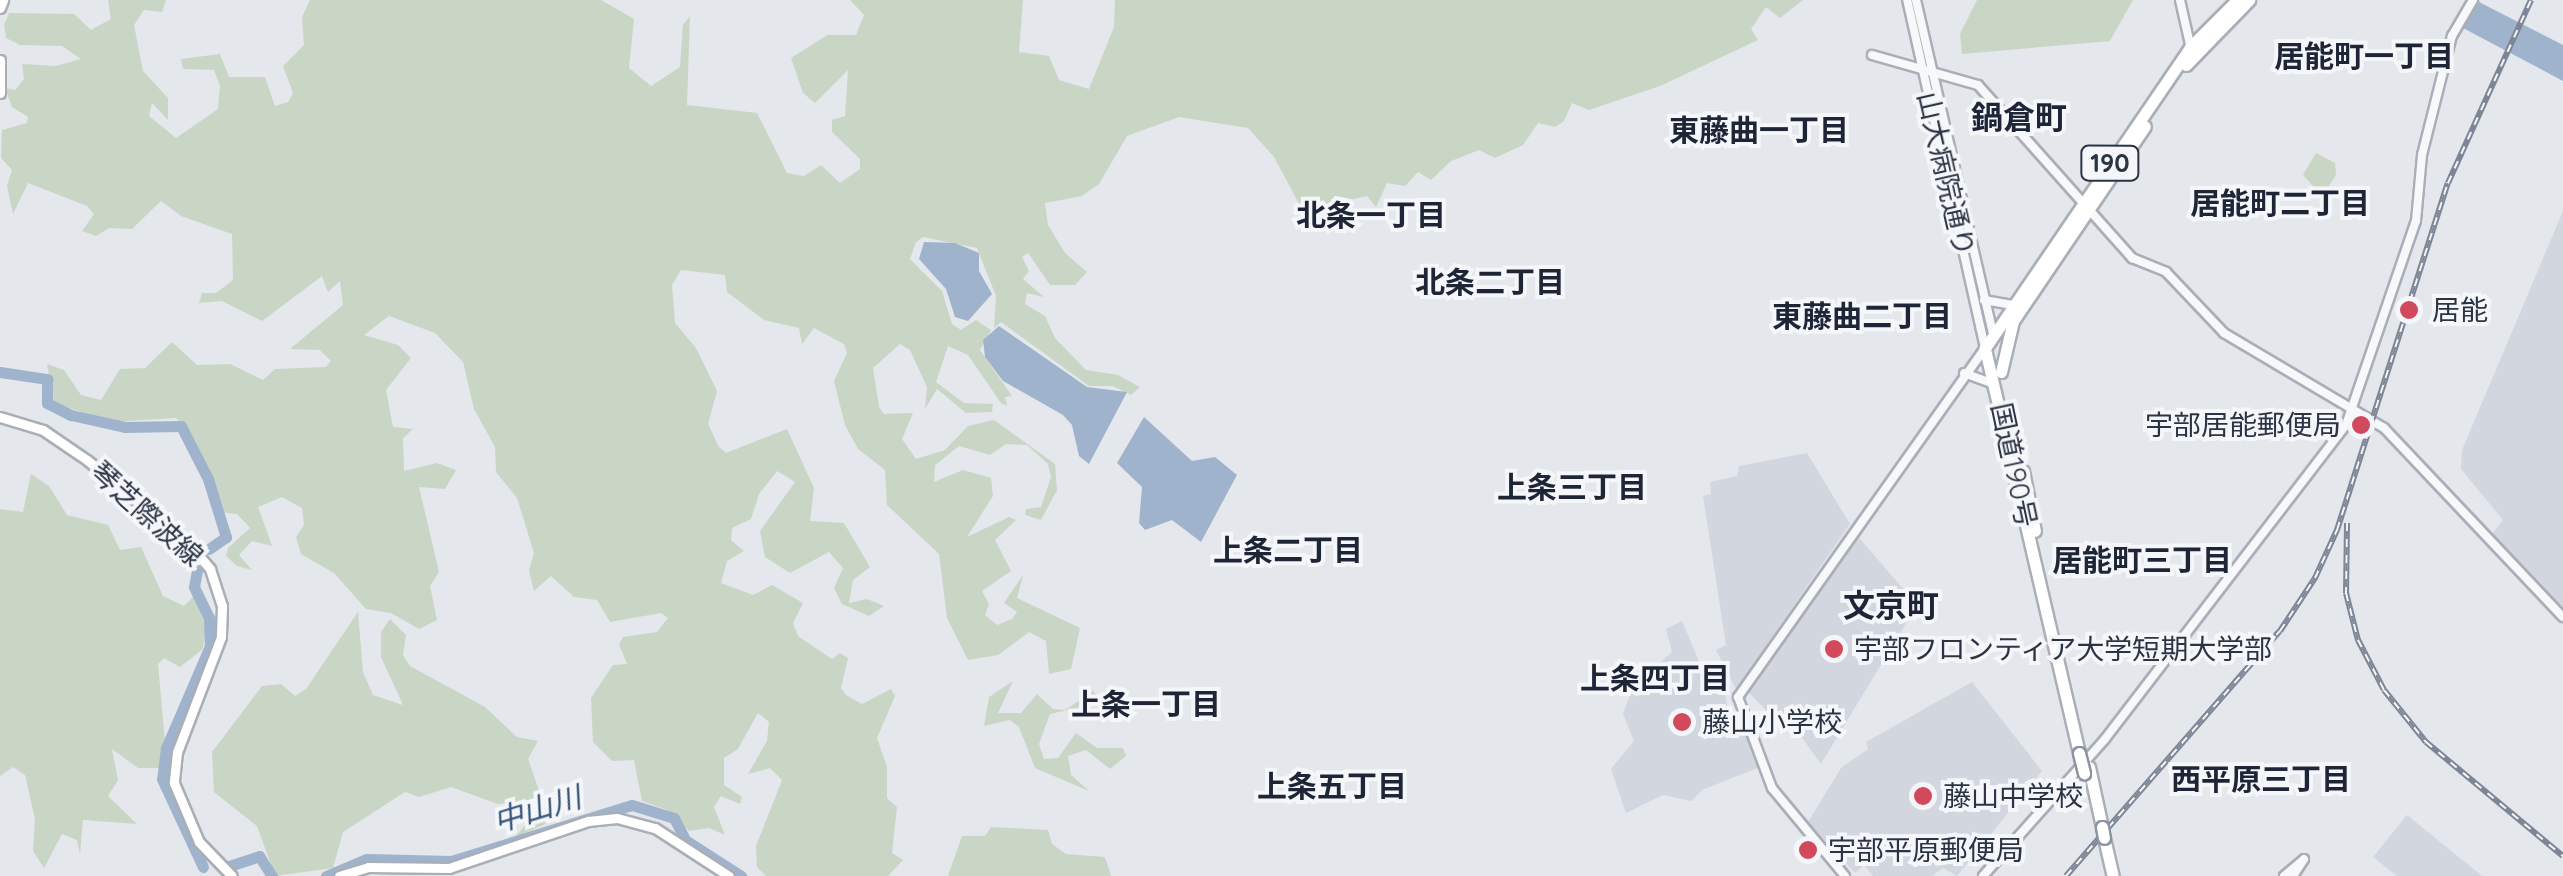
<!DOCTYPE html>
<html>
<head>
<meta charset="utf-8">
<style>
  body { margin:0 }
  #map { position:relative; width:2563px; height:876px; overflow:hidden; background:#e4e7ec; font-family:Quicksand,"Noto Sans JP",sans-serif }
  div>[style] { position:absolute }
  .built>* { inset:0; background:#d2d6de }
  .green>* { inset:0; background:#c9d6c5 }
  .water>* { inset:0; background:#9fb4cc }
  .river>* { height:11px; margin:-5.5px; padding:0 5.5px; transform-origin:5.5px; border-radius:5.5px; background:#9fb4cc }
  .roads { filter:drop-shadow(2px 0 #a9aeb7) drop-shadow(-2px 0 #a9aeb7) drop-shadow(0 2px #a9aeb7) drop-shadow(0 -2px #a9aeb7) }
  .tertiary>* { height:8px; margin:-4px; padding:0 4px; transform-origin:4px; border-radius:4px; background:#f7f8fa }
  .secondary>* { height:9px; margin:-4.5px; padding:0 4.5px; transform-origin:4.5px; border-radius:4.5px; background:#fff }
  .trunk>* { height:11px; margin:-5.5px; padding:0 5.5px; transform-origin:5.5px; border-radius:5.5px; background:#fff }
  .rail>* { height:6px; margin-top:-3px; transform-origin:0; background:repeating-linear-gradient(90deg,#f4f6f9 0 8px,#7d8696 0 16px); box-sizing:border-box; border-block:2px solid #7d8696 }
  .bridges { filter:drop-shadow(2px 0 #8b94a3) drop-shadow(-2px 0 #8b94a3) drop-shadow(0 2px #8b94a3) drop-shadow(0 -2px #8b94a3) }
  .trunk-bridge>* { height:11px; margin:-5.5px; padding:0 5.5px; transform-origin:5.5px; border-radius:5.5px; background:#fff }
  .dots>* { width:28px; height:28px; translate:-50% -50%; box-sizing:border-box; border:5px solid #f4f6f9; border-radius:50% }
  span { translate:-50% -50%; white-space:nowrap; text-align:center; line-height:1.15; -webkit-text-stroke:8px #f4f6f9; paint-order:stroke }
  .shield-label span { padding:2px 8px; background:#f4f6f9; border:2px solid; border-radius:8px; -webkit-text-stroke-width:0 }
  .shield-label { font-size:25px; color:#2b3445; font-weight:700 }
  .street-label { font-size:28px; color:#2b3445 }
  .poi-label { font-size:28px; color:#2b3445 }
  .left { translate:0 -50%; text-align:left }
  .right { translate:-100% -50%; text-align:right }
  .neighbourhood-label { font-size:30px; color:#1d2536; font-weight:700 }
  .water-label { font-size:30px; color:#34527a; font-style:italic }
  .quarter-label { font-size:32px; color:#1d2536; font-weight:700 }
</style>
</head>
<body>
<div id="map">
  <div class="built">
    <i style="clip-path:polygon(2563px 211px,2563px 612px,2491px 535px,2503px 520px,2461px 469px,2462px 450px)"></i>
    <i style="clip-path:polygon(1807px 453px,1850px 524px,1736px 689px,1716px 650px,1726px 645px,1703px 496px,1711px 494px,1710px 482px,1737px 476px,1739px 466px)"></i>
    <i style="clip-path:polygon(1856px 534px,1917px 605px,1821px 764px,1800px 735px,1794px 738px,1748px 692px)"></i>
    <i style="clip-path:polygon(1682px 621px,1708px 683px,1722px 675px,1728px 711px,1746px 731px,1760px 767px,1702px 790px,1692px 801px,1663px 795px,1626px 813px,1611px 769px,1634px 741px,1623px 714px,1633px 687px,1672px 652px,1666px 629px)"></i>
    <i style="clip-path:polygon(1972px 682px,2042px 771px,1957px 876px,1943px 868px,1932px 876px,1873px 876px,1864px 865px,1855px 873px,1808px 822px,1841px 768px,1868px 749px,1866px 742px)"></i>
    <i style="clip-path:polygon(2407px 815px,2482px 876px,2397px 876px,2373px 857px)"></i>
  </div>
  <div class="green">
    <i style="clip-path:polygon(108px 0,166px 0,162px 12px,144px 10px,134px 25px,143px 71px,168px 98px,168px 120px,152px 103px,149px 116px,176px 138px,218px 109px,220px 86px,214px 70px,183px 69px,181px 59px,220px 54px,229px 77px,265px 77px,275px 106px,288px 102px,293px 93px,283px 66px,304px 45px,302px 17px,310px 0,601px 0,634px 19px,629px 68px,651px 86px,680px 67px,683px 25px,690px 16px,687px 105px,757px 113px,787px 173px,804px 176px,821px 165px,840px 183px,860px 169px,860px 159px,832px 132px,832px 120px,845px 116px,848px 70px,815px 103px,803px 93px,791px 58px,827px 35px,856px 35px,864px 15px,850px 0,1023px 0,1019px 52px,1049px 56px,1059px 80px,1089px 89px,1114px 27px,1115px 0,1803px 0,1780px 18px,1766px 7px,1751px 29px,1758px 40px,1660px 86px,1589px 110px,1572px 103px,1564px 121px,1555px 127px,1538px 123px,1523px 145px,1495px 158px,1479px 150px,1451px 161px,1431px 180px,1418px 172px,1405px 186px,1387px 183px,1376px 207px,1367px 196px,1335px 203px,1323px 215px,1303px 211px,1274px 157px,1248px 128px,1179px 117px,1127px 136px,1099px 184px,1082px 196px,1045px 203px,1048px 225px,1065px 253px,1087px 272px,1075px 285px,1050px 285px,1028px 253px,1022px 257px,1029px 271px,1023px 279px,1044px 297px,1027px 293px,1025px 304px,1045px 316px,1055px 338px,1086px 370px,1118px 375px,1140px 387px,1131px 395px,1113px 386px,1089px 386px,1001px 322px,994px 328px,996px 296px,977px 248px,923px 237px,916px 242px,910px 259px,942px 291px,952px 324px,961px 330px,976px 320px,991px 330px,980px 350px,1012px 396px,1005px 397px,1007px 406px,1001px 403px,968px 355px,948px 346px,936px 382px,964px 403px,993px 404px,992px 412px,966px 413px,937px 389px,925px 409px,927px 387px,910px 350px,900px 344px,873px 368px,879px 407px,884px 414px,913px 413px,902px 439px,916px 459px,945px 450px,968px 426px,994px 420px,1055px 464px,1057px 490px,1041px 520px,1025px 515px,1026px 509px,1041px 507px,1051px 477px,1048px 464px,1027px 445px,1006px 444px,990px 455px,959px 446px,935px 465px,934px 482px,963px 470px,991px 478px,993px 496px,967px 537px,1009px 517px,1016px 520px,995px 540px,1011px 571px,982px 591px,989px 604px,985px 615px,997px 625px,1012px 619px,1017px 612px,1004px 603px,1023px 575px,1017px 598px,1080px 628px,1071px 669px,1049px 674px,1046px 641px,1029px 632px,998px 655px,968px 660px,947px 618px,939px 554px,887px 505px,885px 470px,858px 449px,845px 425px,834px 381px,847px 353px,844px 344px,814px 328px,802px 344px,799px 328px,764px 320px,727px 292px,725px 275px,681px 270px,672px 285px,675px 323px,696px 348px,717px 391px,708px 424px,719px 447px,726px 453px,787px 429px,814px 488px,810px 521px,844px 523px,870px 567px,853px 580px,849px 603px,867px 599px,884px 606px,869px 616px,842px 604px,834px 588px,843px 568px,829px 552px,790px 573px,765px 557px,760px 531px,795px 482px,777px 471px,759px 494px,751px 519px,732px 528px,731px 540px,744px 551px,727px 561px,721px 583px,753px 595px,772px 585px,803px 603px,793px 623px,798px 636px,832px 659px,840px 653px,848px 658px,841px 688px,846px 695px,862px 704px,891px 689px,895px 696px,877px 738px,887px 767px,887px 798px,897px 807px,892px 853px,903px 860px,888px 876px,766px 876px,757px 867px,756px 846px,782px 780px,770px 768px,748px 774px,767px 741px,769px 722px,758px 713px,738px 749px,724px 758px,724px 785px,742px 797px,740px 804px,721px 796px,714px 807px,725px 835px,709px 828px,689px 831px,667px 810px,642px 801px,634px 760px,612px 761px,593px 742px,591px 698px,613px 665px,627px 664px,619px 644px,623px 637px,657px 632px,668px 618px,661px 613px,610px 622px,597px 600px,574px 597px,551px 576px,534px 591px,529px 570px,534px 553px,517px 498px,496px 472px,495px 447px,474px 409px,463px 362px,435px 333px,389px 316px,364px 335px,398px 345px,411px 358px,386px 390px,393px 427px,413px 429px,403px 438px,404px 471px,437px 463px,456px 470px,445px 489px,419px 487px,439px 572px,430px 586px,437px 620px,419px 629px,391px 613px,366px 609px,334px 573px,301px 554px,296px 537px,304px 525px,302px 508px,282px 497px,258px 507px,272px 546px,252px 541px,239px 555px,252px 570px,237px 566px,226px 556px,228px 548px,250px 528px,237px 514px,220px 512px,192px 437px,176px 418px,112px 422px,54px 403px,47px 364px,64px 370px,81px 395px,101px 400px,120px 369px,145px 368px,172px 342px,197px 365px,230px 364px,263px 380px,275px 369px,326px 367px,331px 361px,320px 350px,290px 349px,343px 305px,340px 281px,328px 292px,322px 276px,262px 321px,222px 301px,199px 303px,202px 293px,216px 293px,233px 280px,232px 234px,181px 216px,161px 201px,132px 229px,109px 228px,96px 236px,82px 231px,94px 214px,87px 206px,28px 183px,13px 214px,7px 186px,12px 170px,1px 158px,2px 130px,27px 123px,28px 117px,12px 107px,5px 88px,15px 90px,24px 79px,22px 64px,56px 66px,81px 59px,62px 46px,20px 45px,6px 38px,4px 25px,9px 13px,74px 14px,91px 30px,111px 19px)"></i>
    <i style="clip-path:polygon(1977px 0,2133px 0,2110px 41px,1962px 54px,1960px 34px)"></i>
    <i style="clip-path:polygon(2316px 153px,2335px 163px,2336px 175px,2322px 196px,2303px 175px)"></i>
    <i style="clip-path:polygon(31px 474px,49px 486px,67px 515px,108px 525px,120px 550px,141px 547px,163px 596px,184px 606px,194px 596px,207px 621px,203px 649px,180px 667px,164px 658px,158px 664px,165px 741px,160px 768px,138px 768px,112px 749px,118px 780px,108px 796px,137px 824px,83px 820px,80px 854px,77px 840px,62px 834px,44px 868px,33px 851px,35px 819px,25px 775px,13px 767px,0 776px,0 509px,23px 512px)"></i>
    <i style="clip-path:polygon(358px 612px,363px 672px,373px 695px,403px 705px,381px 657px,381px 632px,390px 619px,406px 635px,403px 655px,410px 666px,485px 707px,517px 737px,538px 741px,528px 759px,550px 822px,514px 838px,527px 823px,542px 818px,535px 800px,498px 804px,451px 787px,419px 797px,405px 792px,343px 832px,333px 868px,275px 876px,257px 826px,214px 792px,212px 752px,262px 686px,281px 684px,295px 696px,306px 689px)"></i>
    <i style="clip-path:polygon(1013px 681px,998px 713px,1021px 713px,1037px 694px,1053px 709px,1065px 710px,1093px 691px,1102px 702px,1050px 714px,1039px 744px,1044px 759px,1058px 758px,1076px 733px,1097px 748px,1123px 748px,1126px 756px,1110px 769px,1086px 750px,1068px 756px,1071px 775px,1089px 791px,1035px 768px,1019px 727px,1010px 720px,984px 726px,989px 697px)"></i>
    <i style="clip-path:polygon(991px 827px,1048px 830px,1052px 844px,1066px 854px,1105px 857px,1111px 876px,948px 876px,962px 836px,985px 836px)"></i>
  </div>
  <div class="water">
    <i style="clip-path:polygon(2479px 2px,2563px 45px,2563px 81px,2463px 28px)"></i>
    <i style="clip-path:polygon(924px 242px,955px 243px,979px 253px,979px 271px,992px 294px,968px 321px,955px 317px,946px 289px,919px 259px)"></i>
    <i style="clip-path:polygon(999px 326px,1087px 387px,1127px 392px,1089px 464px,1079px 456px,1072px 425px,1063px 415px,1003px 381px,985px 357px,983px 340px)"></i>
    <i style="clip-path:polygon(1144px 417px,1192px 461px,1215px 457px,1237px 475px,1201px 542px,1172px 520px,1145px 530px,1139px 523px,1142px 487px,1117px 463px)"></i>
  </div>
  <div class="river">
    <i style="left:0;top:372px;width:48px;rotate:8.5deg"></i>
    <i style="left:47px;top:379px;width:24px;rotate:90deg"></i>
    <i style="left:47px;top:403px;width:27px;rotate:27deg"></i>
    <i style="left:71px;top:415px;width:55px;rotate:12.5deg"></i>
    <i style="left:125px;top:427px;width:56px;rotate:-1deg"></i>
    <i style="left:181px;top:426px;width:59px;rotate:63deg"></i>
    <i style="left:208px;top:479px;width:61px;rotate:72.8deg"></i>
    <i style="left:226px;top:537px;width:21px;rotate:145deg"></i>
    <i style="left:197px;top:571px;width:16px;rotate:101deg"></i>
    <i style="left:194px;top:587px;width:34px;rotate:64deg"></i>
    <i style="left:209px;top:618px;width:28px;rotate:88deg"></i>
    <i style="left:210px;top:646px;width:111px;rotate:113.3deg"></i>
    <i style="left:166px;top:748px;width:31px;rotate:97deg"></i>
    <i style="left:162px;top:779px;width:97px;rotate:65deg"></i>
    <i style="left:229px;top:866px;width:32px;rotate:-18deg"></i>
    <i style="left:259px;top:856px;width:24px;rotate:57deg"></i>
    <i style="left:326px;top:876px;width:43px;rotate:-23deg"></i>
    <i style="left:366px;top:859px;width:85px;rotate:1.3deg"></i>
    <i style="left:451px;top:861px;width:189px;rotate:-17.2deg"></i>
    <i style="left:632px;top:805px;width:44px;rotate:17.2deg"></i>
    <i style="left:674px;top:818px;width:25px;rotate:63deg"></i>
    <i style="left:685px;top:840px;width:67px;rotate:32.7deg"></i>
  </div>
  <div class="roads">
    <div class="tertiary">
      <i style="left:1916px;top:0;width:346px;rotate:77deg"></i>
      <i style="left:2180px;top:0;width:50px;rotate:77.3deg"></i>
      <i style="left:1872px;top:55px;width:110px;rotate:15.8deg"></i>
      <i style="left:1978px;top:85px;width:232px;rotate:48.3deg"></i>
      <i style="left:2132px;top:258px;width:37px;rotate:22deg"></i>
      <i style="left:2166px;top:272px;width:84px;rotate:46.4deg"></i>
      <i style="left:2224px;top:333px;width:186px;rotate:30.7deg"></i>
      <i style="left:2384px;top:428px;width:260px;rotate:46.6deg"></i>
      <i style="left:1984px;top:300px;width:29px;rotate:10deg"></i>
      <i style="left:1964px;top:373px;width:29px;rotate:20deg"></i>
      <i style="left:1845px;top:876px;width:114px;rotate:-129.7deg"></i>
      <i style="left:1772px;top:788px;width:97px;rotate:-110.5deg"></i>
      <i style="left:1738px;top:697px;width:428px;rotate:-54.7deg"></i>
      <i style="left:1985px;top:348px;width:357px;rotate:-102.6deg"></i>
      <i style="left:1983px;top:876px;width:183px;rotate:-48.3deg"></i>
      <i style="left:2105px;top:739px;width:396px;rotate:-52.5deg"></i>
      <i style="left:2346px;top:425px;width:216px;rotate:-71.1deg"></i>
      <i style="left:2416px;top:221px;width:66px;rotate:-84.8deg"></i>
      <i style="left:2422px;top:155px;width:123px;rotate:-75.9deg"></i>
      <i style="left:2452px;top:36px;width:42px;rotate:-59.7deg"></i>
      <i style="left:2284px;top:876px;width:26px;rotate:-40deg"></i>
      <i style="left:2293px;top:876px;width:20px;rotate:-57deg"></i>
    </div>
    <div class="secondary">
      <i style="left:0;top:8px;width:9px;rotate:-69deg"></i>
      <i style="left:0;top:60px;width:33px;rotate:90deg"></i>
      <i style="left:0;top:417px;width:45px;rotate:16.8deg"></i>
      <i style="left:43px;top:430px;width:53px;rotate:34.3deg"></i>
      <i style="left:87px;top:460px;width:128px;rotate:39.3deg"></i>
      <i style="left:186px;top:541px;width:37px;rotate:49deg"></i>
      <i style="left:210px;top:569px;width:39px;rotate:72deg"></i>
      <i style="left:222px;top:606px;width:31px;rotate:92deg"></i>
      <i style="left:221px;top:637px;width:123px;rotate:110.9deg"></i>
      <i style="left:177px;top:752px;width:31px;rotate:96deg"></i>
      <i style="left:174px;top:783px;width:64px;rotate:67deg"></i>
      <i style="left:199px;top:842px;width:47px;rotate:45.9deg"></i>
      <i style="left:339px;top:876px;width:30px;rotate:-17deg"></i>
      <i style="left:368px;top:867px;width:81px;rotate:0.7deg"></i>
      <i style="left:449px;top:868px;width:147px;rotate:-18.7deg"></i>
      <i style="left:588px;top:821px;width:29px;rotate:-6deg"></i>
      <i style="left:617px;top:818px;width:39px;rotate:15deg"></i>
      <i style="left:655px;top:828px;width:88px;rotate:33deg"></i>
    </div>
    <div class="trunk">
      <i style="left:2186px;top:65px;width:91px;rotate:-45.9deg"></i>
      <i style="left:2001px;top:372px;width:52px;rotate:-76.8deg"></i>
      <i style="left:2013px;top:321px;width:235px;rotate:-55.9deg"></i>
      <i style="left:2023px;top:471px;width:61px;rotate:78.7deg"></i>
      <i style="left:2079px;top:753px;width:416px;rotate:-103.1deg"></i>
      <i style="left:1985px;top:348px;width:364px;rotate:-55.7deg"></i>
      <i style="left:2190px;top:47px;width:66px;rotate:-45deg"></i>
      <i style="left:2089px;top:767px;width:61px;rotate:77.8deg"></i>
      <i style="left:2104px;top:838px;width:39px;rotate:77deg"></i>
    </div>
  </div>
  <div class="rail">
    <i style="left:2347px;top:523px;width:70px;rotate:90.8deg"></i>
    <i style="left:2346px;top:593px;width:49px;rotate:75.7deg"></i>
    <i style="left:2358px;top:640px;width:56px;rotate:62.5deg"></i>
    <i style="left:2384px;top:690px;width:67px;rotate:51.1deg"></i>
    <i style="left:2426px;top:742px;width:178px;rotate:39.8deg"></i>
    <i style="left:2066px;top:876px;width:325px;rotate:-48.9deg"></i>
    <i style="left:2280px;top:631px;width:64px;rotate:-56.6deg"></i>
    <i style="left:2315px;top:578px;width:53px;rotate:-65.4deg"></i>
    <i style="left:2337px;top:530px;width:364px;rotate:-72.3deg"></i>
    <i style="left:2448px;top:183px;width:201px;rotate:-65.6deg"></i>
  </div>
  <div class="bridges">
    <div class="trunk-bridge">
      <i style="left:2079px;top:753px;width:21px;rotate:76deg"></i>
      <i style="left:2102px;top:827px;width:11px;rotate:80deg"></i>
    </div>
  </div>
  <div class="dots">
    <i style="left:2409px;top:310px;background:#d1495b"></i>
    <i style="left:2361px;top:425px;background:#d1495b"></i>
    <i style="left:1834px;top:649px;background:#d1495b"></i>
    <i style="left:1682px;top:722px;background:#d1495b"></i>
    <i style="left:1923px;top:796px;background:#d1495b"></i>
    <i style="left:1808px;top:850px;background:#d1495b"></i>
  </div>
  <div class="shield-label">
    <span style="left:2110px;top:163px">190</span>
  </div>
  <div class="street-label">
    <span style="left:1946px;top:174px;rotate:77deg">山大病院通り</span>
    <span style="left:2014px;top:465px;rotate:78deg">国道190号</span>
    <span style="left:147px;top:514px;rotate:42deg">琴芝際波線</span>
  </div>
  <div class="poi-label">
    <span class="left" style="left:2432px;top:310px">居能</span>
    <span class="right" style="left:2341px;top:425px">宇部居能郵便局</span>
    <span class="left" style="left:1854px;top:649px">宇部フロンティア大学短期大学部</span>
    <span class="left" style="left:1702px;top:722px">藤山小学校</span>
    <span class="left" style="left:1943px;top:796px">藤山中学校</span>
    <span class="left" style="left:1828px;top:850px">宇部平原郵便局</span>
  </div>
  <div class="neighbourhood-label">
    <span style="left:2364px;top:56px">居能町一丁目</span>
    <span style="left:1759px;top:130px">東藤曲一丁目</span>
    <span style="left:2280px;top:203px">居能町二丁目</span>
    <span style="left:1371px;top:215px">北条一丁目</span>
    <span style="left:1490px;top:282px">北条二丁目</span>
    <span style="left:1862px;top:316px">東藤曲二丁目</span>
    <span style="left:1572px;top:487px">上条三丁目</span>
    <span style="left:1288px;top:550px">上条二丁目</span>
    <span style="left:2142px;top:560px">居能町三丁目</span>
    <span style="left:1655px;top:678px">上条四丁目</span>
    <span style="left:1146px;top:704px">上条一丁目</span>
    <span style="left:2261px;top:779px">西平原三丁目</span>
    <span style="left:1332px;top:786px">上条五丁目</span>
  </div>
  <div class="water-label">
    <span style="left:537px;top:809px;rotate:-17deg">中山川</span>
  </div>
  <div class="quarter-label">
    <span style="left:2019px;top:117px">鍋倉町</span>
    <span style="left:1891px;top:605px">文京町</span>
  </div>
</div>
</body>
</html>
